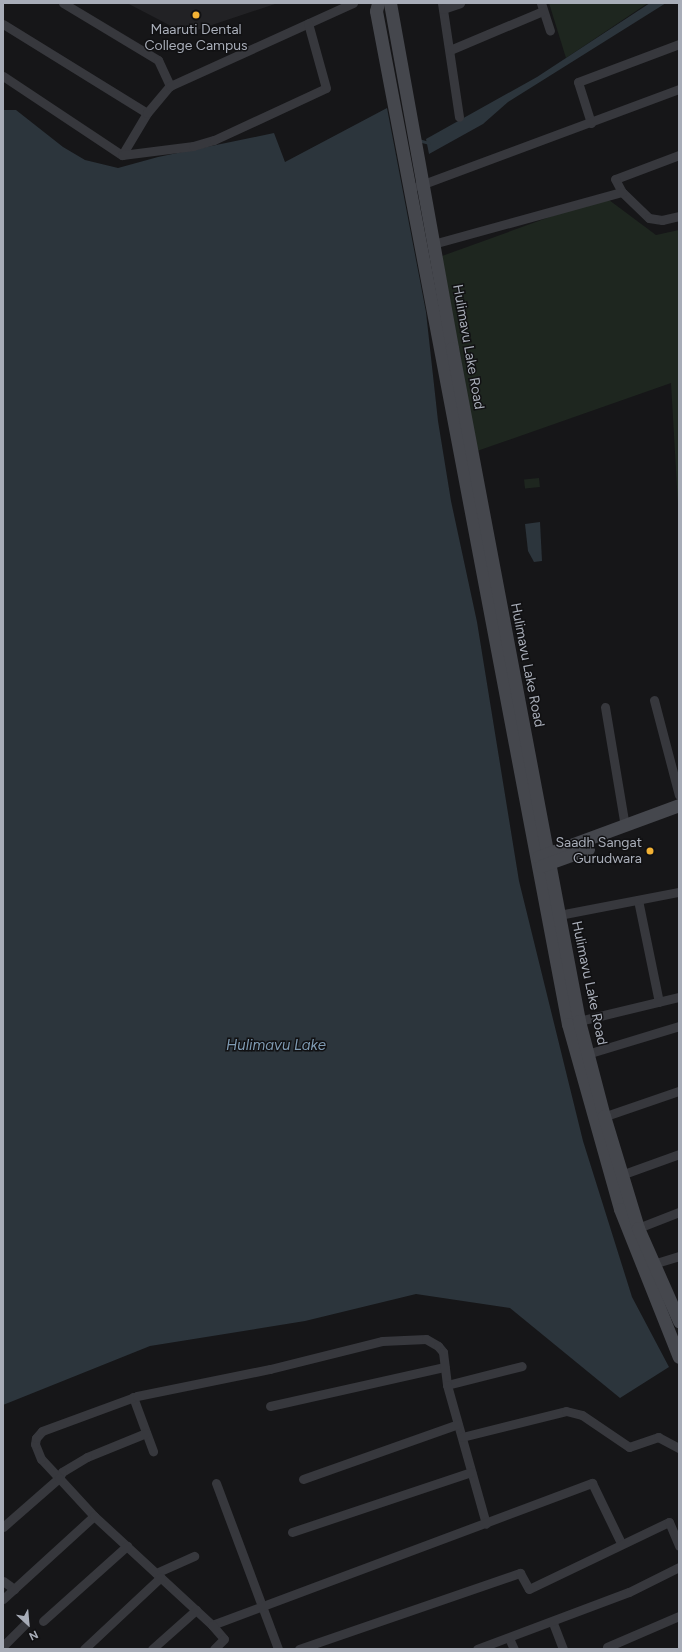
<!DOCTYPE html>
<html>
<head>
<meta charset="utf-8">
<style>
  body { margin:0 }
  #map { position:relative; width:682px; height:1652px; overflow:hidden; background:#161618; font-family:Figtree,sans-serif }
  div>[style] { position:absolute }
  .built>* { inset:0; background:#222225 }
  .green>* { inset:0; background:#1e261f; transform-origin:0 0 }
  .water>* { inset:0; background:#2c353c }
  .stream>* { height:3px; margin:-1.5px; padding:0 1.5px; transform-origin:1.5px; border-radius:1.5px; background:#2c353c }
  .street>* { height:9px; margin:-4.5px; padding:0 4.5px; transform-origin:4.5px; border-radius:4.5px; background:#37383d }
  .secondary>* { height:13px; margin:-6.5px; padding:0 6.5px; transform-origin:6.5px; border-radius:6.5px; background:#45474d }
  .dots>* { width:11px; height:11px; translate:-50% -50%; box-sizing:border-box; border:2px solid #111113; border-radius:50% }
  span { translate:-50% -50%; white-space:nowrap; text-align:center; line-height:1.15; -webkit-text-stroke:3px #111113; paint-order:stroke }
  .poi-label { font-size:14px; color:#a8adb8 }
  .right { translate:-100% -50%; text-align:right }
  .street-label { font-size:14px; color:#a8adb8 }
  .water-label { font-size:15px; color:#7f9bb3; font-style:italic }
  .frame { position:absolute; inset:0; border:4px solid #a8adb8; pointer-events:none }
  .north { position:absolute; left:8px; top:1604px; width:40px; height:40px; -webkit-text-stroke:3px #111113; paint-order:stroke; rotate:154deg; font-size:11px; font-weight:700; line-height:16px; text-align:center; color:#a8adb8 }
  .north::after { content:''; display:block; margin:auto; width:14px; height:18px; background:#a8adb8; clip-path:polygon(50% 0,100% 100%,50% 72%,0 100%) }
</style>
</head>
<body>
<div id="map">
  <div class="built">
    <i style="clip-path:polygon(127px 3px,278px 3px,182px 35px,171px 26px)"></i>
  </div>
  <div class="green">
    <i style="clip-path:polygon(549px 3px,648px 3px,566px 58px)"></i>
    <i style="clip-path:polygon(605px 197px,656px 235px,679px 230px,679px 522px,671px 383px,477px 451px,442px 256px)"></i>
    <i style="left:539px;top:478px;width:9px;height:15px;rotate:84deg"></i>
  </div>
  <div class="water">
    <i style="clip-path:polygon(650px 3px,666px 3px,508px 102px,483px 124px,429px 154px,426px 139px,537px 77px)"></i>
    <i style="clip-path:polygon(387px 108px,426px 312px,438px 421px,451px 501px,477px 622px,519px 881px,583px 1141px,632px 1297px,669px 1367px,620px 1398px,510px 1308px,416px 1294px,305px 1321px,150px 1346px,3px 1405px,3px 110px,16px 110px,63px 147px,85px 160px,118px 168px,158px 157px,274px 133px,285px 162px)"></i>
    <i style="clip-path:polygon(540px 522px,542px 561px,534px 562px,528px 551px,525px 524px)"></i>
  </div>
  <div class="stream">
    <i style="left:418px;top:140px;width:11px;rotate:15deg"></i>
  </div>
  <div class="street">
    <i style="left:63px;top:3px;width:111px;rotate:31deg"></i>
    <i style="left:158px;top:60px;width:29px;rotate:65deg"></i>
    <i style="left:442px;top:3px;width:115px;rotate:81.5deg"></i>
    <i style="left:541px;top:3px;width:29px;rotate:72deg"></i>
    <i style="left:443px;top:9px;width:18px;rotate:-19deg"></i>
    <i style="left:3px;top:24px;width:169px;rotate:31.7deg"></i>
    <i style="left:450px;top:50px;width:101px;rotate:-22.8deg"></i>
    <i style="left:3px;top:76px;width:143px;rotate:33.6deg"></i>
    <i style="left:122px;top:155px;width:49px;rotate:-59.2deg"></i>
    <i style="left:147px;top:113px;width:35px;rotate:-50deg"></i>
    <i style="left:170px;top:86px;width:201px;rotate:-24.4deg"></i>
    <i style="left:591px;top:123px;width:43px;rotate:-107.6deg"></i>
    <i style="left:578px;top:82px;width:108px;rotate:-20.6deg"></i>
    <i style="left:122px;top:155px;width:72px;rotate:-7.2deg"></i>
    <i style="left:193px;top:146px;width:22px;rotate:-16deg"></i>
    <i style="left:214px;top:140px;width:123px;rotate:-24.9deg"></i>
    <i style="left:326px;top:88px;width:67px;rotate:-105.5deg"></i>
    <i style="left:679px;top:155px;width:68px;rotate:159.4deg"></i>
    <i style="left:615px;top:179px;width:15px;rotate:62deg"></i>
    <i style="left:622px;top:192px;width:37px;rotate:44deg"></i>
    <i style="left:649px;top:218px;width:13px;rotate:9deg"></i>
    <i style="left:662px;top:220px;width:17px;rotate:-13deg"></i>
    <i style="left:418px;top:186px;width:278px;rotate:-20.4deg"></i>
    <i style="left:433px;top:244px;width:196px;rotate:-15.4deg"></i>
    <i style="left:654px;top:700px;width:98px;rotate:75.3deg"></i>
    <i style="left:605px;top:707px;width:121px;rotate:80.5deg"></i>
    <i style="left:638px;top:900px;width:104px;rotate:78.4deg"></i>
    <i style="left:559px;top:915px;width:122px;rotate:-10.9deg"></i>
    <i style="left:579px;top:1021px;width:103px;rotate:-13.5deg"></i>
    <i style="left:587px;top:1054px;width:96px;rotate:-16.9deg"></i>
    <i style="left:600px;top:1118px;width:83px;rotate:-18.9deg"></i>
    <i style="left:621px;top:1175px;width:62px;rotate:-19.9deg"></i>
    <i style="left:638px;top:1228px;width:44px;rotate:-21.3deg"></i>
    <i style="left:653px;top:1264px;width:27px;rotate:-17deg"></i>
    <i style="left:447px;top:1385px;width:77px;rotate:-14.2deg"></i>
    <i style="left:133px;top:1397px;width:58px;rotate:69.7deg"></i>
    <i style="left:270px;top:1406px;width:179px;rotate:-12.6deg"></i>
    <i style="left:146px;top:1433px;width:64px;rotate:157.9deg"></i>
    <i style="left:87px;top:1457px;width:29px;rotate:149deg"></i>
    <i style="left:62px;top:1472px;width:7px;rotate:117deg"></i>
    <i style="left:59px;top:1478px;width:26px;rotate:-133deg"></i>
    <i style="left:41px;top:1459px;width:16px;rotate:-112deg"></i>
    <i style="left:35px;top:1444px;width:6px;rotate:-81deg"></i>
    <i style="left:36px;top:1438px;width:9px;rotate:-49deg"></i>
    <i style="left:42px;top:1431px;width:101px;rotate:-20.2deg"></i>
    <i style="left:137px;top:1396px;width:136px;rotate:-11.5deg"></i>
    <i style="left:270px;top:1369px;width:115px;rotate:-14deg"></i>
    <i style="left:382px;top:1341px;width:44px;rotate:-2.6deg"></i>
    <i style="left:426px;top:1339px;width:14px;rotate:30deg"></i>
    <i style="left:438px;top:1346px;width:8px;rotate:50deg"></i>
    <i style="left:443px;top:1352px;width:33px;rotate:83deg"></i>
    <i style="left:447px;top:1385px;width:144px;rotate:74.3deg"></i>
    <i style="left:462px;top:1437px;width:107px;rotate:-14deg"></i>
    <i style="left:566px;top:1411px;width:16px;rotate:14deg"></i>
    <i style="left:582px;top:1415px;width:57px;rotate:34.2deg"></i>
    <i style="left:629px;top:1447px;width:31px;rotate:-19deg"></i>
    <i style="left:658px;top:1437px;width:24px;rotate:28deg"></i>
    <i style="left:303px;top:1479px;width:164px;rotate:-19.5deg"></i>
    <i style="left:216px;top:1483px;width:177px;rotate:69.5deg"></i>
    <i style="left:3px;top:1527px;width:74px;rotate:-41.2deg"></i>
    <i style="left:59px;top:1478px;width:52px;rotate:47.4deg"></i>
    <i style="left:292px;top:1532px;width:189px;rotate:-18.5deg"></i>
    <i style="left:156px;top:1573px;width:42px;rotate:-24.1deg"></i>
    <i style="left:3px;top:1581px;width:14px;rotate:36deg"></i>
    <i style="left:3px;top:1599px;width:123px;rotate:-42.4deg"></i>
    <i style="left:94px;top:1516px;width:161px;rotate:42.7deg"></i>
    <i style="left:212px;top:1625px;width:406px;rotate:-20.5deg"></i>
    <i style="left:592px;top:1483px;width:67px;rotate:64.2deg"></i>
    <i style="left:43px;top:1621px;width:113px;rotate:-41.8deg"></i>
    <i style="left:553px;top:1623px;width:28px;rotate:69deg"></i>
    <i style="left:212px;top:1625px;width:18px;rotate:49deg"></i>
    <i style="left:224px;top:1639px;width:14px;rotate:135deg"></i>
    <i style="left:509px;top:1638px;width:12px;rotate:66deg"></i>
    <i style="left:3px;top:1646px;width:31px;rotate:-45deg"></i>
    <i style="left:607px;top:1647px;width:78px;rotate:-23.3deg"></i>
    <i style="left:84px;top:1649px;width:105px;rotate:-43.1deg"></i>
    <i style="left:152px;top:1649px;width:59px;rotate:-41.6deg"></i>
    <i style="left:299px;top:1649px;width:234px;rotate:-19deg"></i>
    <i style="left:520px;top:1573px;width:18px;rotate:61deg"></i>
    <i style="left:529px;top:1589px;width:155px;rotate:-25.6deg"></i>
    <i style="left:669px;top:1522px;width:26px;rotate:67deg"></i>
    <i style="left:477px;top:1649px;width:162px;rotate:-20.6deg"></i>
    <i style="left:629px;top:1592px;width:56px;rotate:-26.6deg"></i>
  </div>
  <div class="secondary">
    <i style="left:378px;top:3px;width:8px;rotate:104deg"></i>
    <i style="left:376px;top:11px;width:1031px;rotate:79.27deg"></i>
    <i style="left:568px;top:1024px;width:192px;rotate:74.3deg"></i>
    <i style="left:620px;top:1209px;width:159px;rotate:68.3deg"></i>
    <i style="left:390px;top:3px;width:351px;rotate:79.8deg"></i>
    <i style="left:452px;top:348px;width:685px;rotate:79.31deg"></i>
    <i style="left:579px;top:1021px;width:98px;rotate:75.3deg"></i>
    <i style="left:604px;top:1116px;width:117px;rotate:73.1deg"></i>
    <i style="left:638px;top:1228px;width:102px;rotate:66.2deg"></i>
    <i style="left:538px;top:857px;width:150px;rotate:-20.2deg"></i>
    <i style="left:541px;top:866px;width:50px;rotate:-19.9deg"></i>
  </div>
  <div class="dots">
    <i style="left:196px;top:15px;background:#f2b134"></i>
    <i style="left:650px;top:851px;background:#f2b134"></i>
  </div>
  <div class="poi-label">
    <span style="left:196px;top:38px">Maaruti Dental<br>College Campus</span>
    <span class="right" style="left:642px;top:851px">Saadh Sangat<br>Gurudwara</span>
  </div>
  <div class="street-label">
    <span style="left:468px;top:347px;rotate:80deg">Hulimavu Lake Road</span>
    <span style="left:527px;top:665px;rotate:79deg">Hulimavu Lake Road</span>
    <span style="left:589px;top:983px;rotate:78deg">Hulimavu Lake Road</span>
  </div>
  <div class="water-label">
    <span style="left:276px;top:1046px">Hulimavu Lake</span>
  </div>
  <div class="frame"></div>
  <div class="north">N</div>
</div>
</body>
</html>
